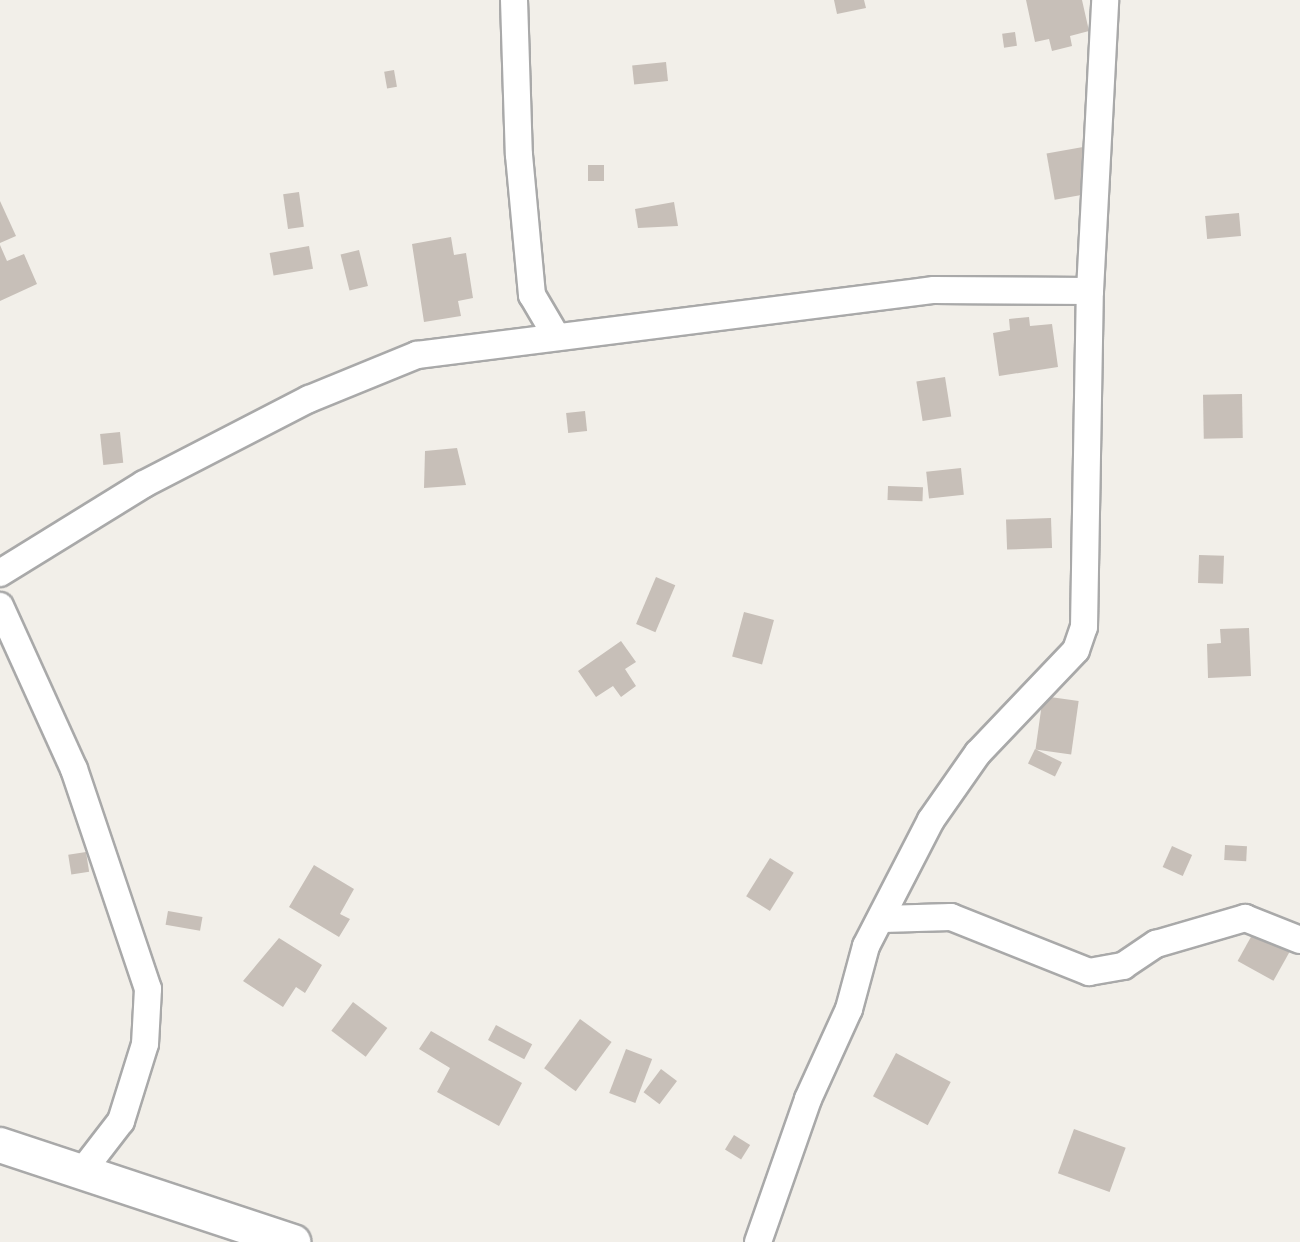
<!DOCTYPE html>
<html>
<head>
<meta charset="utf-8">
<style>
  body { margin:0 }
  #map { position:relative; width:1300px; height:1242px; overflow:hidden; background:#f2efe9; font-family:"Varela Round",sans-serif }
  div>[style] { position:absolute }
  .building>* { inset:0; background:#c7bfb8; transform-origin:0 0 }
  .roads { filter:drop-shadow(2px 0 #a9a9a9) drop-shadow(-2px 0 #a9a9a9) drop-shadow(0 2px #a9a9a9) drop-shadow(0 -2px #a9a9a9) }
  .minor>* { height:26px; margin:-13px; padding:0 13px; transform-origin:13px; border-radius:13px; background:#fff }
  .tertiary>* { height:34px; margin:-17px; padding:0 17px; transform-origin:17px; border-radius:17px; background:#fff }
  span { translate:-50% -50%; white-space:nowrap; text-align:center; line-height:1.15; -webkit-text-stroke:7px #fff; paint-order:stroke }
</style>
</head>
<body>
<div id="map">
  <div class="building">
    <i style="clip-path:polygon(834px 0,864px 0,866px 8px,837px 14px)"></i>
    <i style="clip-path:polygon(1026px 0,1082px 0,1089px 31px,1070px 36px,1072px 46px,1052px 51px,1049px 39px,1035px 42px)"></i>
    <i style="left:1015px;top:32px;width:14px;height:13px;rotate:82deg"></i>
    <i style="left:666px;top:62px;width:19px;height:34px;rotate:84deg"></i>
    <i style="left:394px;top:70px;width:17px;height:10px;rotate:80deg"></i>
    <i style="left:1083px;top:147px;width:47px;height:37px;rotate:80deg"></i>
    <i style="left:588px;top:165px;width:16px;height:16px"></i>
    <i style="left:299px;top:192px;width:35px;height:16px;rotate:82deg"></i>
    <i style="clip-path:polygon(0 201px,16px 236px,0 243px)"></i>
    <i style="clip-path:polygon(674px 202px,678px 226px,638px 228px,635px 209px)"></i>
    <i style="left:1239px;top:213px;width:23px;height:34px;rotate:85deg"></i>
    <i style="clip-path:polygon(451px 237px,454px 255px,466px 253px,473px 298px,458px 301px,461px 316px,424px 322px,412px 244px)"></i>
    <i style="clip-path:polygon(0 245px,7px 261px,24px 254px,37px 284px,0 301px)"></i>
    <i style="left:309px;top:246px;width:23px;height:40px;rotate:80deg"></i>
    <i style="left:359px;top:250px;width:37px;height:19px;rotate:76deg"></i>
    <i style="clip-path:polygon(1029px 317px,1030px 326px,1052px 324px,1058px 367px,999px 376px,993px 333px,1010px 330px,1009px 319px)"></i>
    <i style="left:945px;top:377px;width:40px;height:29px;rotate:81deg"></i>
    <i style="left:1242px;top:394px;width:44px;height:39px;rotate:89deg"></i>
    <i style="left:585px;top:411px;width:20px;height:19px;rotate:84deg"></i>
    <i style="left:120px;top:432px;width:31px;height:20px;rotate:84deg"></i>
    <i style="clip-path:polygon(457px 448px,466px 485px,424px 488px,425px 451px)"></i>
    <i style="left:961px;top:468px;width:27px;height:35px;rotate:84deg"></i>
    <i style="left:888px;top:486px;width:35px;height:14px;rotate:2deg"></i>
    <i style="left:1051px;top:518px;width:30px;height:45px;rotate:88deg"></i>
    <i style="left:1199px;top:555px;width:25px;height:28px;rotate:2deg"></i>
    <i style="left:656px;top:577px;width:21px;height:51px;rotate:23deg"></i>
    <i style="left:744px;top:612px;width:31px;height:46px;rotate:15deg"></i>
    <i style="clip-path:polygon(1249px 628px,1251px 676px,1208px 678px,1207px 644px,1221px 643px,1220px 629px)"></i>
    <i style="clip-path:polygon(621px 641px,636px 662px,625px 669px,636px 686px,621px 697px,613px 686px,596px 697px,578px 671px)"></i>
    <i style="left:1043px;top:696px;width:36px;height:54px;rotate:8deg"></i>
    <i style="left:1035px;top:749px;width:30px;height:16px;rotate:26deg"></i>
    <i style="left:1225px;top:845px;width:22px;height:15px;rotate:3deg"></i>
    <i style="left:1172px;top:846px;width:22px;height:23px;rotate:24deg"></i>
    <i style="left:86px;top:852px;width:20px;height:18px;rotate:81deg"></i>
    <i style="left:770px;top:858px;width:28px;height:45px;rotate:32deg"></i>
    <i style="clip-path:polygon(314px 865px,354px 889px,340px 914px,350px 919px,339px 937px,289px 907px)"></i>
    <i style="left:168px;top:911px;width:35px;height:14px;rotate:10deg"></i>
    <i style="left:1257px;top:926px;width:41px;height:40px;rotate:29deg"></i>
    <i style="clip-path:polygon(279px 938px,322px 965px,305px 993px,296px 987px,283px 1007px,243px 981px)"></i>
    <i style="left:353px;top:1002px;width:43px;height:36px;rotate:37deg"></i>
    <i style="left:580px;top:1019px;width:39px;height:61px;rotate:36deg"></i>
    <i style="left:496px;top:1025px;width:41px;height:17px;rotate:28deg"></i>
    <i style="clip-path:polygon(431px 1031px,522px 1083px,499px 1126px,437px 1092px,450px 1068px,419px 1049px)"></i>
    <i style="left:626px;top:1049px;width:28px;height:47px;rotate:21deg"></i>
    <i style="left:896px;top:1053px;width:62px;height:49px;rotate:28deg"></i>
    <i style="left:661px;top:1069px;width:20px;height:29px;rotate:37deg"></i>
    <i style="left:1074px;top:1129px;width:55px;height:47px;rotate:20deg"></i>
    <i style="left:734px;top:1135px;width:19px;height:17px;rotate:32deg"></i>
  </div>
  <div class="roads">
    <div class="minor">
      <i style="left:514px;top:0;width:155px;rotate:88.2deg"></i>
      <i style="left:519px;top:155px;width:141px;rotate:84.7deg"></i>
      <i style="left:532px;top:295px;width:45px;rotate:59.5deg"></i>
      <i style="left:0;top:573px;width:169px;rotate:-31.7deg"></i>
      <i style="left:144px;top:484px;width:186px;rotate:-27.3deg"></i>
      <i style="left:309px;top:399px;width:117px;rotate:-22.2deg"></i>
      <i style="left:417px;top:355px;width:521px;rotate:-7.17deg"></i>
      <i style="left:934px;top:290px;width:156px;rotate:0.4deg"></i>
      <i style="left:0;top:606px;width:179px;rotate:65.6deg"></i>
      <i style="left:74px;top:769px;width:232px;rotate:71.4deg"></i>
      <i style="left:148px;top:989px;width:55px;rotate:93.1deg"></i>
      <i style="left:145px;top:1044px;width:81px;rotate:107.3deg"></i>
      <i style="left:121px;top:1121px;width:66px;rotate:127.6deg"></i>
      <i style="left:883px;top:919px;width:68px;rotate:-1.7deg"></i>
      <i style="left:951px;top:917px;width:149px;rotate:21.7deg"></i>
      <i style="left:1089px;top:972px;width:35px;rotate:-10deg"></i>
      <i style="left:1123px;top:966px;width:40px;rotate:-34deg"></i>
      <i style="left:1156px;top:944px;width:93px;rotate:-16.3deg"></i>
      <i style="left:1245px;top:918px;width:59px;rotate:21.8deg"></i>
      <i style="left:758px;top:1242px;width:151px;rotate:-70.7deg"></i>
      <i style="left:808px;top:1099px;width:99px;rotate:-65.5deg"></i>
      <i style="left:849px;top:1009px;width:65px;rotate:-74.9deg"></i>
      <i style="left:866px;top:946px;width:142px;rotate:-62.7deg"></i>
      <i style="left:931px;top:820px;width:82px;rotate:-55deg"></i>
      <i style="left:978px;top:753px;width:142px;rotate:-46.4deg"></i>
      <i style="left:1076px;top:650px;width:24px;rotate:-71deg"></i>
      <i style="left:1084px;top:627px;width:336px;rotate:-89deg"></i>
      <i style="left:1090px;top:291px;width:291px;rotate:-87deg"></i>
    </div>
    <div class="tertiary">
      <i style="left:0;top:1145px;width:309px;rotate:18.3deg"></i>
    </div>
  </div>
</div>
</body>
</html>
